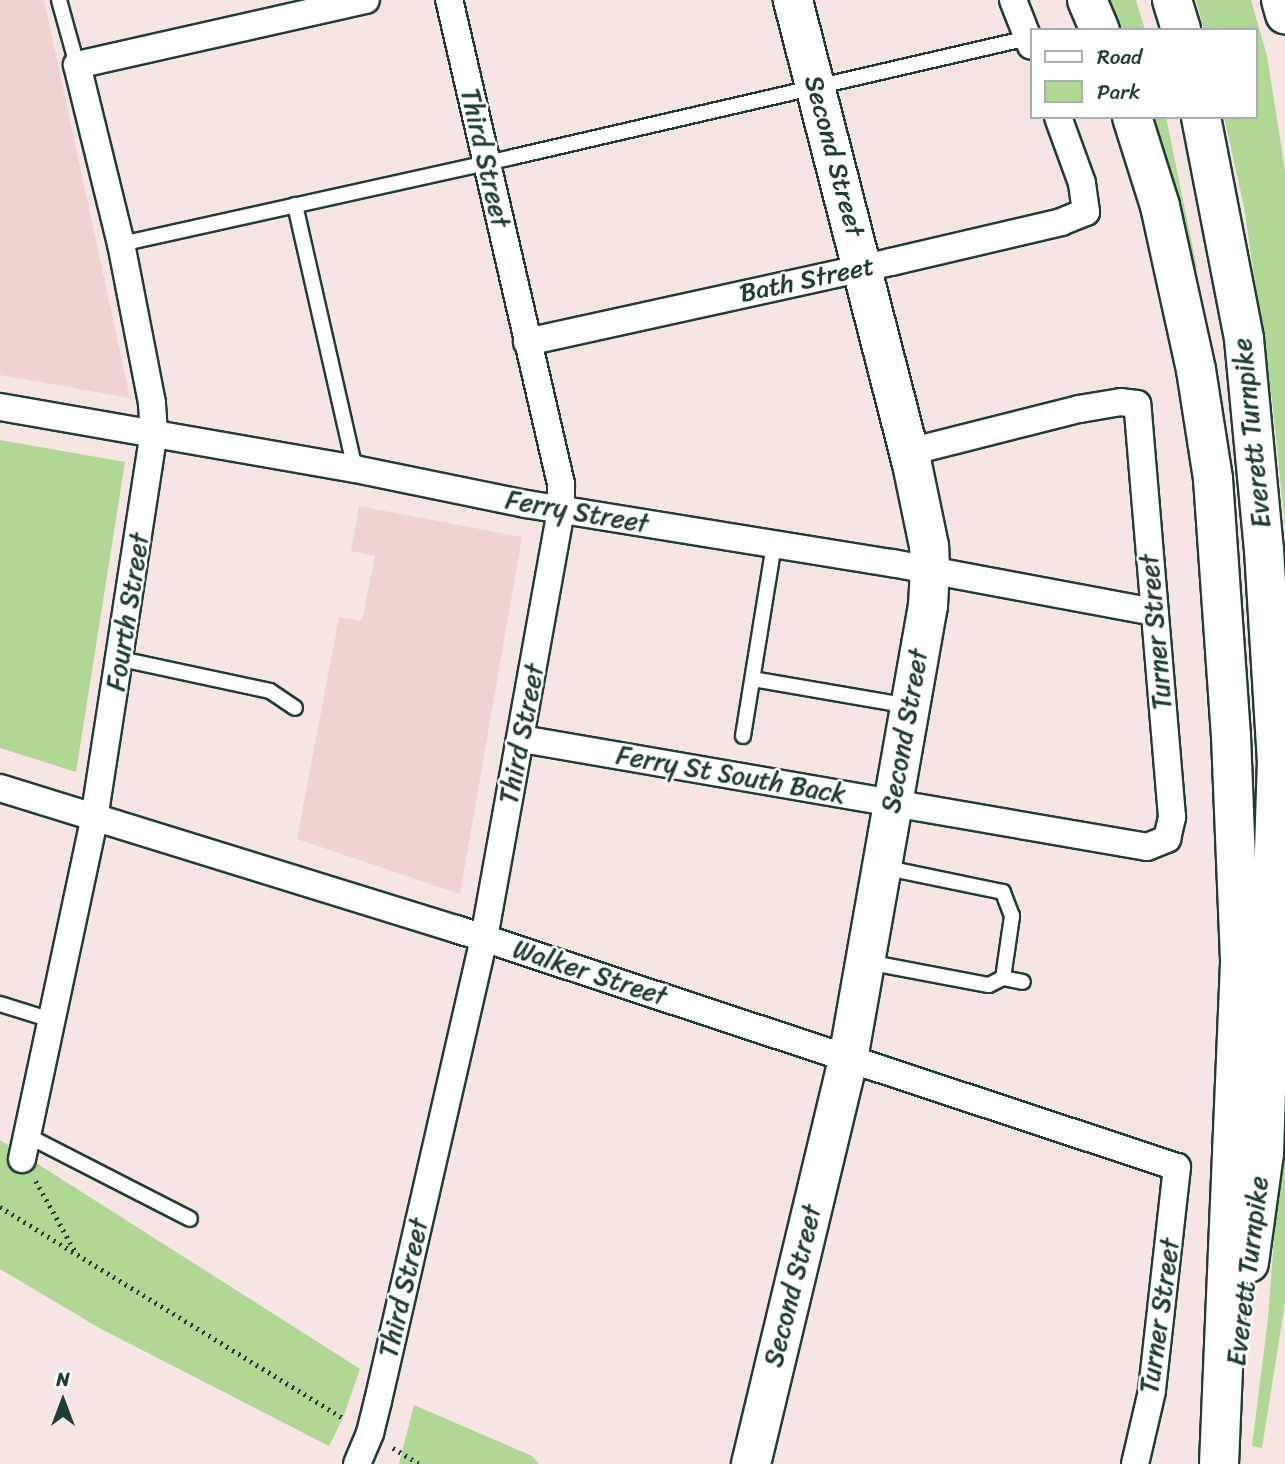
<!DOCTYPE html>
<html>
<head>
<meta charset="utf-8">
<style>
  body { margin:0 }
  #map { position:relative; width:1285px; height:1464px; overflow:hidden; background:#f6e5e3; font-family:Sriracha,sans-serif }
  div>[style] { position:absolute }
  .built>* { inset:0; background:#f0d2d0 }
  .green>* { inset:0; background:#b0d793 }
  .path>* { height:4.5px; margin-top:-2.25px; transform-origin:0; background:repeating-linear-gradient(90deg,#1f3d34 0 2px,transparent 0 7px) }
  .roads { filter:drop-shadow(2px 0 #1f3d34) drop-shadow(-2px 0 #1f3d34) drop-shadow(0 2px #1f3d34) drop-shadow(0 -2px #1f3d34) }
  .service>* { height:14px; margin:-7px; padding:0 7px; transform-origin:7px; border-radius:7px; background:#fff }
  .minor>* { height:26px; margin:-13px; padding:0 13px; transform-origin:13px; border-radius:13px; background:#fff }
  .secondary>* { height:38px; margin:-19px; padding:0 19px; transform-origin:19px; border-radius:19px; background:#fff }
  .motorway>* { height:38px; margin:-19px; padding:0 19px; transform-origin:19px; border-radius:19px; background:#fff }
  span { translate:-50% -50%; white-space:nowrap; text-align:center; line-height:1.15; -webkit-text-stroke:5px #fff; paint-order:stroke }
  .street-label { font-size:26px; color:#1f3d34 }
  .legend { position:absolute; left:1030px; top:28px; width:228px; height:91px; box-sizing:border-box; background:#fff; border:2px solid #a5b1ae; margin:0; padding:9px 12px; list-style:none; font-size:21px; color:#1f3d34 }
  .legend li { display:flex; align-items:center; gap:14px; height:35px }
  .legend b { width:35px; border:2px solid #a5b1ae }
  .north { position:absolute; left:28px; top:1366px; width:70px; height:70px; -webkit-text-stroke:5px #fff; paint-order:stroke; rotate:0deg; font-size:19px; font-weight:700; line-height:28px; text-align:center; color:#1f3d34 }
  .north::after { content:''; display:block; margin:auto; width:24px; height:32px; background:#1f3d34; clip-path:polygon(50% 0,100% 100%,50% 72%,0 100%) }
</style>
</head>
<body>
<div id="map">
  <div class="built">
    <i style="clip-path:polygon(0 0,44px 0,130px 398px,0 375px)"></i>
    <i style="clip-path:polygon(359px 506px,522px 537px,460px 894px,297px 839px,339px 617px,362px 621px,375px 556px,351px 551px)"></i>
  </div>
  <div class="green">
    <i style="clip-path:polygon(1103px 0,1136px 0,1145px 30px,1114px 30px)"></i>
    <i style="clip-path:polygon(1196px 0,1251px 0,1267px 56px,1285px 170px,1285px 526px,1272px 399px,1244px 207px,1224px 117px,1255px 117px,1255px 30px,1204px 30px)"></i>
    <i style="clip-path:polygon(1146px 117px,1166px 117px,1197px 268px,1191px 269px)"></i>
    <i style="clip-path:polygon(0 440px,125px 462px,76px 772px,0 748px)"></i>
    <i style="clip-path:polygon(1285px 1092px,1285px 1303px,1262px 1448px,1252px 1446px,1268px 1319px)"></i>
    <i style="clip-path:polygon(0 1140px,360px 1369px,343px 1418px,329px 1446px,101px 1329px,0 1269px)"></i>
    <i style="clip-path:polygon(414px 1405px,532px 1456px,539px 1464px,399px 1464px)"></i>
  </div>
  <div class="path">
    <i style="left:36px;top:1181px;width:82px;rotate:60.9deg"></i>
    <i style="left:0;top:1207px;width:404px;rotate:31.6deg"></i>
    <i style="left:393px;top:1448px;width:31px;rotate:31deg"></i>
  </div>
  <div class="roads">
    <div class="service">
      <i style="left:59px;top:0;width:67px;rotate:74.5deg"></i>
      <i style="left:295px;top:205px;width:271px;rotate:77.2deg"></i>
      <i style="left:121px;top:244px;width:402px;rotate:-12.5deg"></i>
      <i style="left:513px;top:157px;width:529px;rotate:-13.01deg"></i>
      <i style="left:121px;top:659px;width:152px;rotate:12.1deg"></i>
      <i style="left:270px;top:691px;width:30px;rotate:34deg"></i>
      <i style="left:753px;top:679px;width:159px;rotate:9.8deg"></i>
      <i style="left:743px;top:736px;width:194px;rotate:-80.8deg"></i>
      <i style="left:867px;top:962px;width:124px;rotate:10.7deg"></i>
      <i style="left:989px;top:985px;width:16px;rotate:-27deg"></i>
      <i style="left:1003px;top:978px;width:63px;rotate:-81.7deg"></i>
      <i style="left:1012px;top:916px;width:26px;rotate:-111deg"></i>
      <i style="left:1003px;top:892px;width:124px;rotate:-168.3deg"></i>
      <i style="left:1003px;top:978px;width:20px;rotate:11deg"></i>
      <i style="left:0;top:1004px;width:53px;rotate:17.4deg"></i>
      <i style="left:26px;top:1135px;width:184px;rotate:27.1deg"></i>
    </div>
    <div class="minor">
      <i style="left:1013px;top:0;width:49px;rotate:68.6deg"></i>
      <i style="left:527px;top:342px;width:373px;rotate:-12.4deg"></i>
      <i style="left:891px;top:262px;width:175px;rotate:-13.2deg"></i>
      <i style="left:1061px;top:222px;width:27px;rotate:-22deg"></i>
      <i style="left:1086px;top:212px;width:29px;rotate:-98deg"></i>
      <i style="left:1082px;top:183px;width:70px;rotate:-110deg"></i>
      <i style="left:0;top:407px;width:360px;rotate:9.9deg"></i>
      <i style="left:355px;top:469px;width:175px;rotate:11.6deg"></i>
      <i style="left:526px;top:504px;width:371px;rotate:9.2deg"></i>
      <i style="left:892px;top:563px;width:267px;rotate:10.6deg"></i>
      <i style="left:522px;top:739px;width:634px;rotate:9.8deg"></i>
      <i style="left:1147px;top:847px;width:22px;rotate:-22deg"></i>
      <i style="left:1167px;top:839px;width:23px;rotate:-77deg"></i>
      <i style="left:1172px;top:817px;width:414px;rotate:-94.8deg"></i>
      <i style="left:1137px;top:404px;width:16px;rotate:-173deg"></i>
      <i style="left:1121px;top:402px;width:43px;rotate:170.5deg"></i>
      <i style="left:1079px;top:409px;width:175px;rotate:165.8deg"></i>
      <i style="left:0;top:788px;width:477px;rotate:17.2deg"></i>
      <i style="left:456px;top:929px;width:759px;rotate:18.27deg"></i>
      <i style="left:1177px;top:1167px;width:225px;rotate:96.4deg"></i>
      <i style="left:1152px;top:1391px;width:75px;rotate:103.1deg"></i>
      <i style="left:22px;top:1159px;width:348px;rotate:-78deg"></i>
      <i style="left:94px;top:819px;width:391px;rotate:-81.2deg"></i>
      <i style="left:154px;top:433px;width:30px;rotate:-94deg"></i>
      <i style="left:152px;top:403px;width:162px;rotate:-101deg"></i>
      <i style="left:121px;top:244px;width:184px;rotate:-103.8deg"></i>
      <i style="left:77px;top:65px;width:296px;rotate:-12.7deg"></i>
      <i style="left:357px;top:1464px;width:34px;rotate:-67deg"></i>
      <i style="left:370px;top:1433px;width:33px;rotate:-76deg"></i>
      <i style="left:378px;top:1401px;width:475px;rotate:-77.1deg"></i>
      <i style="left:484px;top:938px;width:436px;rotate:-79.8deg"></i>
      <i style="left:561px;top:509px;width:25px;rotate:-90deg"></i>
      <i style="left:561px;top:484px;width:497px;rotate:-103deg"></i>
    </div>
    <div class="secondary">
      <i style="left:751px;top:1464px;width:416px;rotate:-76.5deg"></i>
      <i style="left:848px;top:1059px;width:460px;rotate:-80deg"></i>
      <i style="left:928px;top:606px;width:35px;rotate:-87deg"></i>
      <i style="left:930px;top:571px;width:25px;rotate:-92deg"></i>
      <i style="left:929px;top:546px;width:84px;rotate:-101.7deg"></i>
      <i style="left:912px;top:464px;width:479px;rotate:-104.4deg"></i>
    </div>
    <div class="motorway">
      <i style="left:1087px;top:0;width:33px;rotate:67deg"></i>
      <i style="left:1172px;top:0;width:31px;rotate:73deg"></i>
      <i style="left:1281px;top:0;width:15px;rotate:74deg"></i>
      <i style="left:1132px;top:117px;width:93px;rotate:72.5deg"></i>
      <i style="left:1160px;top:206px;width:168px;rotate:77.6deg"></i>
      <i style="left:1196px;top:370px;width:110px;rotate:81.1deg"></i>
      <i style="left:1213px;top:479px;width:258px;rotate:86deg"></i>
      <i style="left:1231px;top:736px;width:227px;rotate:87.7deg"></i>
      <i style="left:1240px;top:963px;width:501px;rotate:92.4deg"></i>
      <i style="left:1201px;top:117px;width:226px;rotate:79deg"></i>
      <i style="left:1244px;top:339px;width:212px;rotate:84.6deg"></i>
      <i style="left:1264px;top:550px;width:210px;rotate:86.5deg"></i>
      <i style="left:1277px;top:760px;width:393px;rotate:91.9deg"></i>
      <i style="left:1264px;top:1153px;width:111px;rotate:97.8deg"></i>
    </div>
  </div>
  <div class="street-label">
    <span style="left:834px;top:156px;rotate:75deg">Second Street</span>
    <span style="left:485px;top:158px;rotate:77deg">Third Street</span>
    <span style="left:807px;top:280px;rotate:-12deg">Bath Street</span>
    <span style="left:1252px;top:433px;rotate:-96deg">Everett Turnpike</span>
    <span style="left:577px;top:512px;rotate:10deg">Ferry Street</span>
    <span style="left:128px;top:612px;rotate:-81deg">Fourth Street</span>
    <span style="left:1156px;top:632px;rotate:-95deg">Turner Street</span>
    <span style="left:905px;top:731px;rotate:-80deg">Second Street</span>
    <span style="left:522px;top:734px;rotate:-79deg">Third Street</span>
    <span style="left:731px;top:775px;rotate:10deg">Ferry St South Back</span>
    <span style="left:590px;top:973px;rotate:18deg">Walker Street</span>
    <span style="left:1248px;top:1271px;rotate:-83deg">Everett Turnpike</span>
    <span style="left:793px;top:1286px;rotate:-76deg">Second Street</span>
    <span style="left:404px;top:1288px;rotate:-77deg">Third Street</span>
    <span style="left:1160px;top:1316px;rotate:-82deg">Turner Street</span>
  </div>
  <ul class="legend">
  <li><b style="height:9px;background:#fff"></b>Road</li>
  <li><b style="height:19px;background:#b0d793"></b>Park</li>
  </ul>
  <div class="north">N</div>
</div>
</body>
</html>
